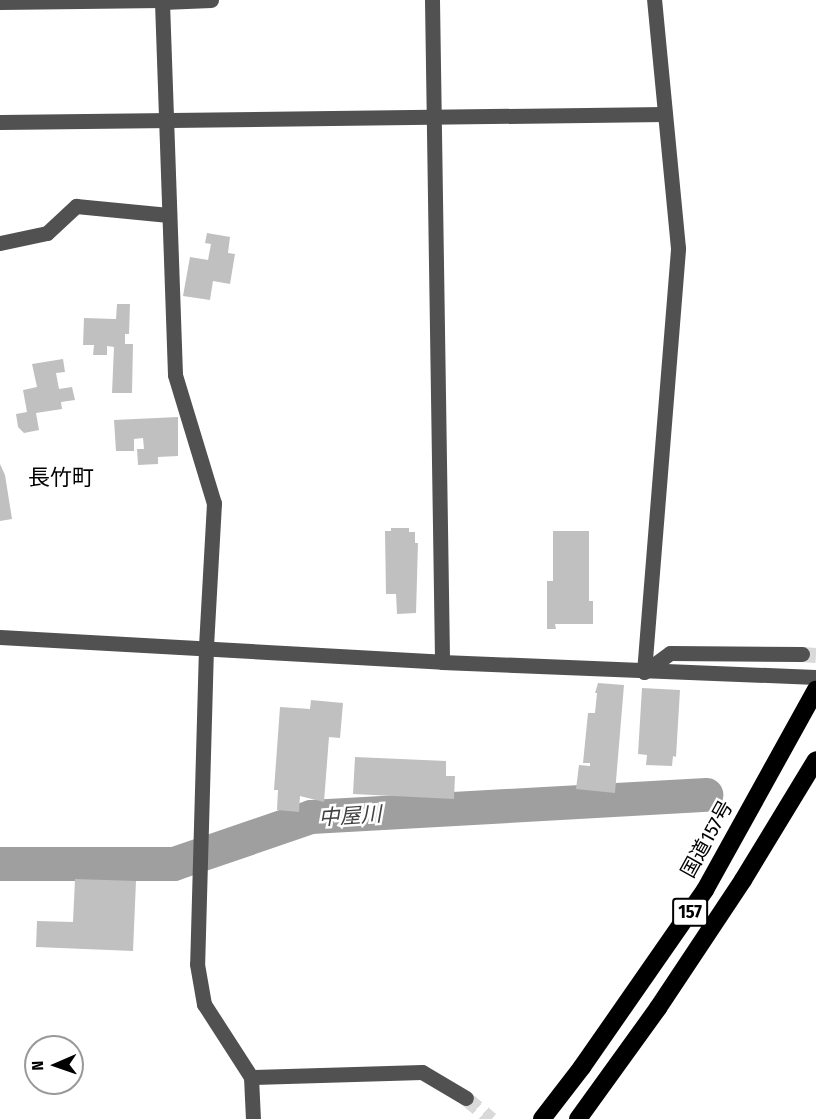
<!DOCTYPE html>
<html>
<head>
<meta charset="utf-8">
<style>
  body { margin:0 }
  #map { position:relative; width:816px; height:1119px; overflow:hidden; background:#fff; font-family:"Fira Sans Condensed","Noto Sans JP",sans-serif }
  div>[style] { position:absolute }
  .river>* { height:34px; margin:-17px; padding:0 17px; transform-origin:17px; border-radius:17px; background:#9f9f9f }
  .building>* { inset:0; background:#c0c0c0 }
  .minor-tunnel>* { height:15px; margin-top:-7.5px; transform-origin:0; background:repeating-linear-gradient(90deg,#d9d9d9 0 15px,transparent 0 23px) }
  .minor>* { height:15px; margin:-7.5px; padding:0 7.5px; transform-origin:7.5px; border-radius:7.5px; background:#515151 }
  .highway>* { height:18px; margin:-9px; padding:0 9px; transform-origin:9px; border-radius:9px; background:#000 }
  span { translate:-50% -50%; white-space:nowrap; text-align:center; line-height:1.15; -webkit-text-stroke:5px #fff; paint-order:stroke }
  .shield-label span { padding:2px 4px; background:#fff; border:2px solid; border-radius:4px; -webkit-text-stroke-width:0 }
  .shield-label { font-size:18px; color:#000; font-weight:700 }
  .street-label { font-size:20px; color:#000 }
  .water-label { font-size:21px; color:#404040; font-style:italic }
  .quarter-label { font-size:22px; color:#000 }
  .north { position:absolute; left:24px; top:1035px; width:60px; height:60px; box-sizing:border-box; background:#fff; border:2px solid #999; border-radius:50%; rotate:268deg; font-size:16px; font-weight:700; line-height:24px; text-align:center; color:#000 }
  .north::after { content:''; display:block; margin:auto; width:21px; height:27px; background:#000; clip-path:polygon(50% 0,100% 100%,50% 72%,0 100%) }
</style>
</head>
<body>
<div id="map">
  <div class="river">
    <i style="left:0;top:864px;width:174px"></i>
    <i style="left:174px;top:864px;width:145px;rotate:-18.9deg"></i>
    <i style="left:311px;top:817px;width:396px;rotate:-3.2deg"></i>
  </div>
  <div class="building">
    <i style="clip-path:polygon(207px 233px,230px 237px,228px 253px,235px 254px,230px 284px,213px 281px,210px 300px,183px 296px,190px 257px,208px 260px,211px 244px,205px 243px)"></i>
    <i style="clip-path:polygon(117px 304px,130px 304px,129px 334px,125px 334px,125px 344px,133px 344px,132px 393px,112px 393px,114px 347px,107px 346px,107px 355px,93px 355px,94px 345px,83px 345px,84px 318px,116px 319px)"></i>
    <i style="clip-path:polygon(63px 359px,65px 372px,56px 373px,59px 389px,72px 387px,75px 400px,61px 402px,62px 409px,36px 413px,39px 430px,24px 433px,18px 427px,16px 414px,27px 412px,23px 390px,37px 387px,32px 364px)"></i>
    <i style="clip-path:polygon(178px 417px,178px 456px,158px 457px,158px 464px,138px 465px,137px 449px,144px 449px,143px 438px,134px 439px,134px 451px,116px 451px,114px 420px)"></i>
    <i style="clip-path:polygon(0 464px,5px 475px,12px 519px,0 521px)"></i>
    <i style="clip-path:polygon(391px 528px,409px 528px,409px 532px,415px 532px,415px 543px,418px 543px,416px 613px,397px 614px,396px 594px,386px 594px,385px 531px,391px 531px)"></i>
    <i style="clip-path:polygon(553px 531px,589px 531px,589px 601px,593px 601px,593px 624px,555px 624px,556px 629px,547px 629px,547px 581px,553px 581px)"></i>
    <i style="clip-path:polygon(598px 683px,624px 685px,615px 793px,576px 789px,579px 765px,590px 766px,590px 763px,583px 763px,588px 713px,595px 713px,597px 693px,595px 693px)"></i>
    <i style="clip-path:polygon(642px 688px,680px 690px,676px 757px,673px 756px,672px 766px,646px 765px,647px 755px,638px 754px)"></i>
    <i style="clip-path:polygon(311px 700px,343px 703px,340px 738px,329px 737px,324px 802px,300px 796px,299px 812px,277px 810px,278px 790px,274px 790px,280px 707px,310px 709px)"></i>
    <i style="clip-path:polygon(355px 757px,446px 761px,446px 776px,455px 776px,454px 799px,353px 794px)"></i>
    <i style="clip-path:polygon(75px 879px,136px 881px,133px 951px,36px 947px,37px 921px,73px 922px)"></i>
  </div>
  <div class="minor-tunnel">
    <i style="left:802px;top:654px;width:14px;rotate:4deg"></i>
    <i style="left:466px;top:1098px;width:33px;rotate:40deg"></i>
  </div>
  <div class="minor">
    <i style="left:211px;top:0;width:49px;rotate:177.7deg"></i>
    <i style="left:162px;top:2px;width:373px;rotate:88deg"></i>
    <i style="left:175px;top:375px;width:134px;rotate:73.1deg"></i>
    <i style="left:214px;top:503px;width:144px;rotate:93.2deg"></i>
    <i style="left:206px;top:647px;width:317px;rotate:91.6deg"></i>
    <i style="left:197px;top:964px;width:41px;rotate:80.1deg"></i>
    <i style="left:204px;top:1004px;width:87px;rotate:57.2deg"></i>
    <i style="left:251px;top:1077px;width:42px;rotate:87.3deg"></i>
    <i style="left:432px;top:0;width:662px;rotate:89.13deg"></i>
    <i style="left:0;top:2px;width:162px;rotate:-0.7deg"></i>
    <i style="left:0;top:122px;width:665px;rotate:-0.69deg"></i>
    <i style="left:0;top:243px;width:48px;rotate:-12deg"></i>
    <i style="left:47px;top:233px;width:40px;rotate:-43deg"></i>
    <i style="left:76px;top:206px;width:93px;rotate:5.5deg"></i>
    <i style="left:0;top:637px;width:443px;rotate:3.2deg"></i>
    <i style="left:442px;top:662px;width:374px;rotate:2.3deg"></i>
    <i style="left:644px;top:672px;width:425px;rotate:-85.4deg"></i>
    <i style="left:678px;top:248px;width:249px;rotate:-95.5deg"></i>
    <i style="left:644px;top:672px;width:32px;rotate:-36deg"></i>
    <i style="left:670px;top:653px;width:132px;rotate:0.4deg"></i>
    <i style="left:251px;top:1077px;width:171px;rotate:-1.7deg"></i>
    <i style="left:422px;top:1072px;width:51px;rotate:30.6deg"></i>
  </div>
  <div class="highway">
    <i style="left:542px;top:1119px;width:66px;rotate:-52.4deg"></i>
    <i style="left:582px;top:1067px;width:216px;rotate:-55.2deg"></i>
    <i style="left:705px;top:890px;width:229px;rotate:-61deg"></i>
    <i style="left:578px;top:1119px;width:137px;rotate:-54.2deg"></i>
    <i style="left:658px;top:1008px;width:154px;rotate:-56.4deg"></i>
    <i style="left:743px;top:880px;width:140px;rotate:-58.7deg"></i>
  </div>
  <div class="shield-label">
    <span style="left:690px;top:912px">157</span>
  </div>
  <div class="street-label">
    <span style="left:707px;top:839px;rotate:-61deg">国道157号</span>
  </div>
  <div class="water-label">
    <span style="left:350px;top:816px;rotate:-4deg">中屋川</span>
  </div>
  <div class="quarter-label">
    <span style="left:61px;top:478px">長竹町</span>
  </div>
  <div class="north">N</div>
</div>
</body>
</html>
